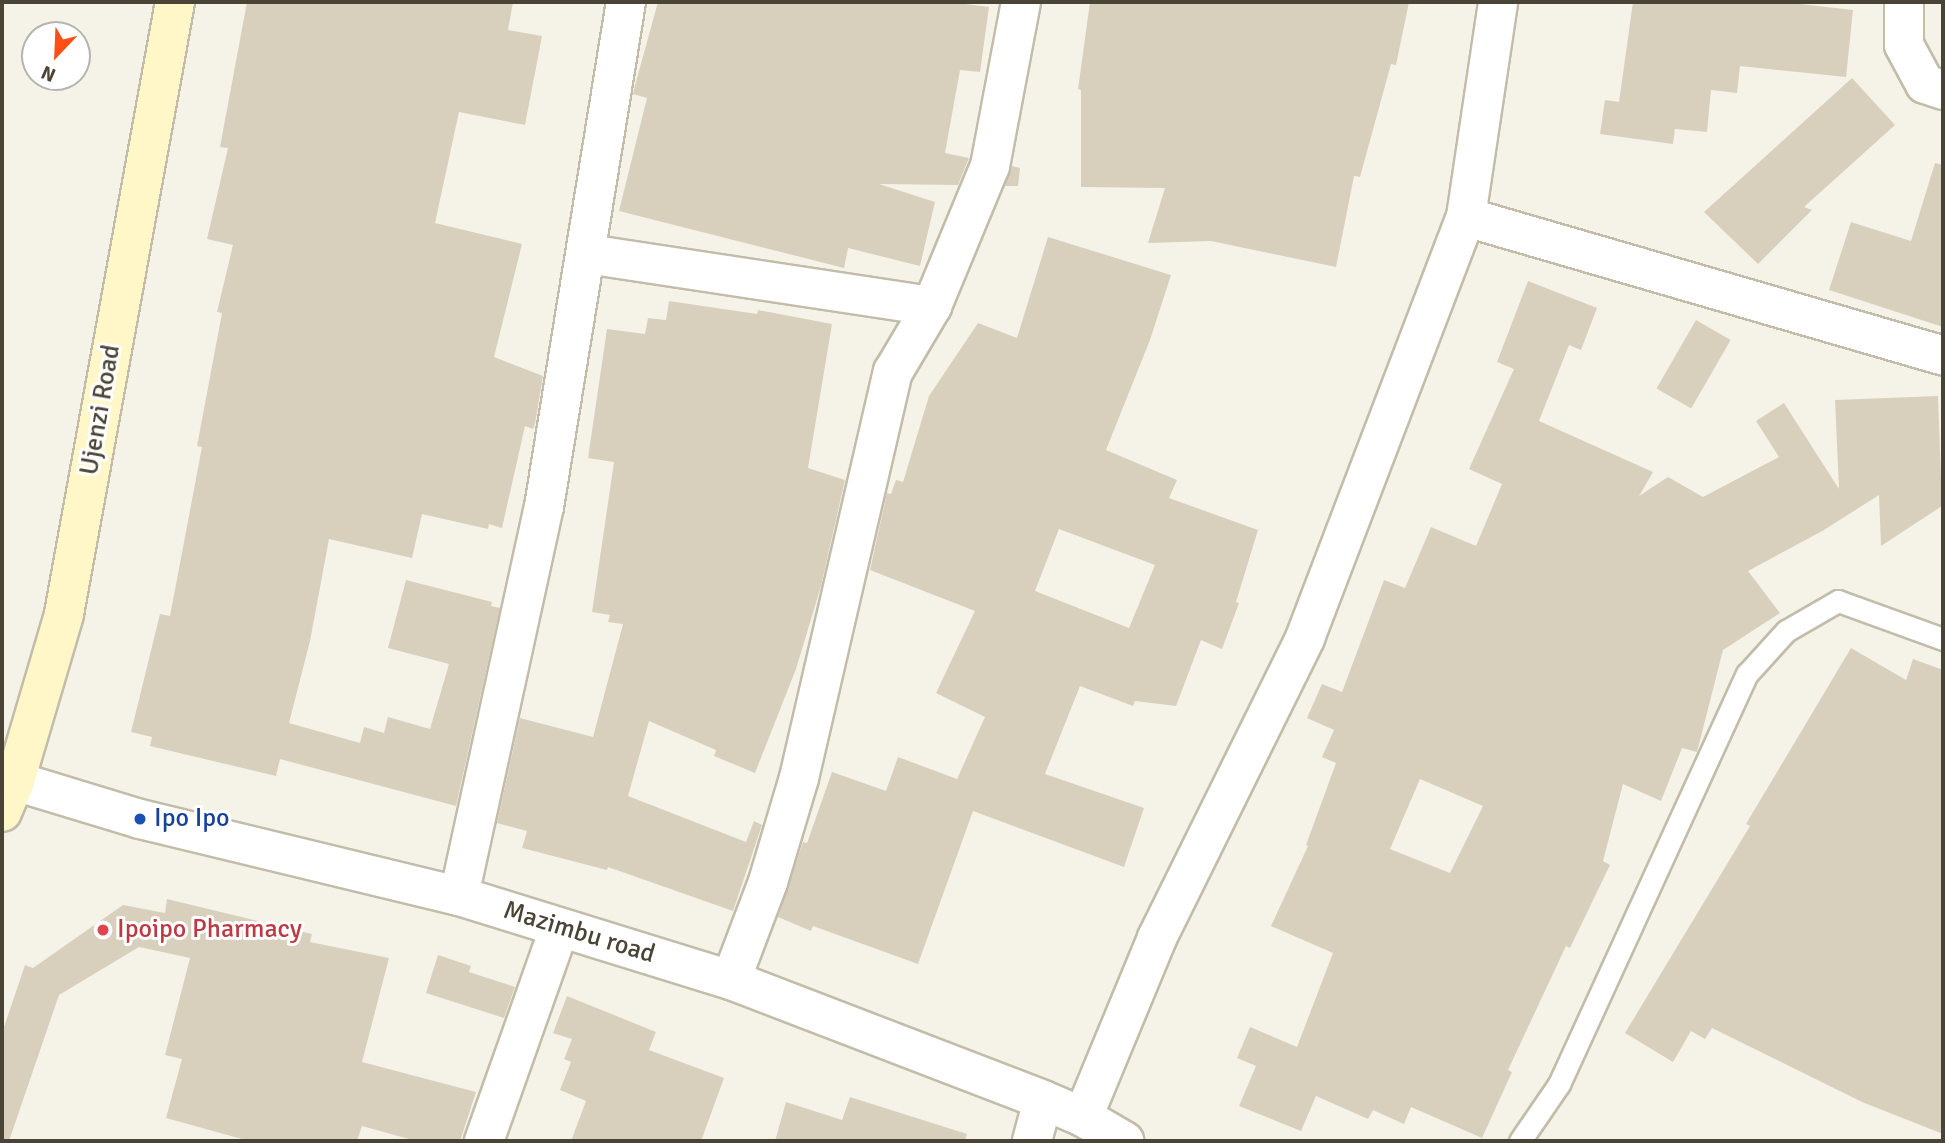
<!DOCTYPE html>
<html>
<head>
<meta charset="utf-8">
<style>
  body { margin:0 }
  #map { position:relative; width:1945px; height:1143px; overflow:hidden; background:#f5f3e8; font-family:Signika,sans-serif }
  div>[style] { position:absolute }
  .building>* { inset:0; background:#d8d0bc; transform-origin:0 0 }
  .roads { filter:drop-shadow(2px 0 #c2bca9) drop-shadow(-2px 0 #c2bca9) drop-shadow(0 2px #c2bca9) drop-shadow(0 -2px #c2bca9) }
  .lane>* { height:21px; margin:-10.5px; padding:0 10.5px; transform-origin:10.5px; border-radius:10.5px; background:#fff }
  .street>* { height:38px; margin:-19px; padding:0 19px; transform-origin:19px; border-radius:19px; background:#fff }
  .secondary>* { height:38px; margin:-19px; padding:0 19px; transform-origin:19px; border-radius:19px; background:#fff7c8 }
  .dots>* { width:19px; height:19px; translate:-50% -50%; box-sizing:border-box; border:4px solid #fff; border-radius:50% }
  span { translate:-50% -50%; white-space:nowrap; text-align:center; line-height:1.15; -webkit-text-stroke:6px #fff; paint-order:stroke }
  .street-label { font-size:26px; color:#4a4436 }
  .transit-label { font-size:26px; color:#164399 }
  .left { translate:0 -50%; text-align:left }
  .health-label { font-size:26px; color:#be3a42 }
  .frame { position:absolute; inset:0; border:4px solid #4a4436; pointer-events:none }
  .north { position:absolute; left:21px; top:21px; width:70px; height:70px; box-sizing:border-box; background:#fff; border:2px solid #b7b4af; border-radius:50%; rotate:203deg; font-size:19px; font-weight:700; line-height:28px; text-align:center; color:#4a4436 }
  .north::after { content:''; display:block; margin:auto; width:24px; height:32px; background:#ff4f15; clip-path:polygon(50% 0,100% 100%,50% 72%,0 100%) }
</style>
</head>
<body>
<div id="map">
  <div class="building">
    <i style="clip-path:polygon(247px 2px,513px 2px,508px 30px,542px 36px,525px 125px,459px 112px,435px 223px,522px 244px,494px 357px,543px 376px,535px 424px,533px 429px,525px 426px,502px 528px,489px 524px,488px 529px,422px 514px,412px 558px,329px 539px,310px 641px,289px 723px,360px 743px,364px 727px,384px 733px,388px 717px,430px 729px,449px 664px,388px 648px,406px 580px,492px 602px,491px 606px,500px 608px,456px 806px,280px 759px,276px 776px,150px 746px,152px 737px,131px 732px,160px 614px,170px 616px,202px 447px,197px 446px,222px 313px,217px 312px,233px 245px,207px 239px,228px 148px,220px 147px)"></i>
    <i style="clip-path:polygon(658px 2px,950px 2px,989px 7px,980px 72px,960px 70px,945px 153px,969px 158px,958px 185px,879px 184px,935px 202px,920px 266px,848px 248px,844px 268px,619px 211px,647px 98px,633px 94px,634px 89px)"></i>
    <i style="clip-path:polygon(1090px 2px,1409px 2px,1396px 65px,1391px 64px,1360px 177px,1354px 176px,1336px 267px,1211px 241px,1148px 243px,1165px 188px,1081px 187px,1081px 90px,1078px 89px)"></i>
    <i style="clip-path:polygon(1633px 2px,1782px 2px,1853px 10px,1846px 77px,1740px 66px,1737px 93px,1711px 90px,1707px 132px,1675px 129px,1673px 144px,1600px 134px,1605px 100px,1619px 102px)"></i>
    <i style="clip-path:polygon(1852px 78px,1895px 125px,1804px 207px,1812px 210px,1758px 264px,1704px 212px)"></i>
    <i style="clip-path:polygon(1935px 163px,1943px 165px,1943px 327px,1829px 290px,1851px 222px,1911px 241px)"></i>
    <i style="clip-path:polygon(1012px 166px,1020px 168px,1018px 186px,1005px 186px)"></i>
    <i style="clip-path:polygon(evenodd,1048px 237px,1171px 275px,1150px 340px,1106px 450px,1177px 480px,1169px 498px,1258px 530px,1236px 602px,1239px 603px,1222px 649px,1201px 640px,1176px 706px,1135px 701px,1133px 706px,1080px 686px,1045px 774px,1144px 808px,1124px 867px,973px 811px,918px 964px,813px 926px,811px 931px,778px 917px,803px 842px,807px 843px,832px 772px,886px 791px,898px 757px,957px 779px,985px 717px,936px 693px,975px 611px,870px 570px,887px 493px,891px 494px,896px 480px,903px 482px,929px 396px,978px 323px,1017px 338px,1048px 237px,1059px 529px,1155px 565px,1129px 628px,1035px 591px,1059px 529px)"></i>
    <i style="clip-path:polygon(evenodd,1528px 281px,1597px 308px,1581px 350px,1569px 345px,1539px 421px,1653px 472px,1639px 496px,1668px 477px,1703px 497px,1779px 457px,1756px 421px,1784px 403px,1839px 489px,1835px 400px,1938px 396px,1942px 506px,1881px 546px,1879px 495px,1824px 530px,1748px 571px,1780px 613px,1723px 650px,1697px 752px,1682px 748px,1661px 801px,1623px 784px,1603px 861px,1610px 865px,1570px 948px,1566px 946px,1508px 1070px,1512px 1072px,1482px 1138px,1411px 1107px,1404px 1124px,1373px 1110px,1368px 1119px,1316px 1096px,1301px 1131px,1239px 1106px,1256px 1066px,1237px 1058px,1250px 1027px,1297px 1047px,1333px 953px,1271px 926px,1308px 846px,1306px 845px,1336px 763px,1322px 757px,1334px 730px,1307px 718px,1322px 684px,1342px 692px,1384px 580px,1405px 588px,1431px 527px,1476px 546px,1502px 484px,1469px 469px,1514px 369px,1497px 362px,1528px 281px,1420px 779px,1483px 806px,1450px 873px,1390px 849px,1420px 779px)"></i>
    <i style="clip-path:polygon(669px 301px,757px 314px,758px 310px,832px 324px,808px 468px,845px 480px,821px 586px,796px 669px,755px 773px,714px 756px,716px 750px,649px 721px,628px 796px,746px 842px,754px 821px,762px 825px,733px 911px,608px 867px,607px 870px,522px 848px,527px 831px,497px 823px,520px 718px,593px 737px,623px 624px,608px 622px,610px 615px,592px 612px,614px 462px,588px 458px,607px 329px,645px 334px,648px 318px,666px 320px)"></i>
    <i style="left:1696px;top:320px;width:40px;height:79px;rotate:30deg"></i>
    <i style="clip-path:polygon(1851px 648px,1906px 680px,1913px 659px,1943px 670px,1943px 1134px,1862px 1102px,1712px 1028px,1705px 1039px,1691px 1031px,1673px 1062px,1625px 1033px,1750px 826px,1746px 824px)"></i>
    <i style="clip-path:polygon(167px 899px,312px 934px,310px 942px,389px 958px,362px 1062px,476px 1092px,460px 1141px,416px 1141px,362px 1126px,357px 1141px,249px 1141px,166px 1118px,182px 1059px,165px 1055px,190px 958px,139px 947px,59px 995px,9px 1141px,2px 1141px,2px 1033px,25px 965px,33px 968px,123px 905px,165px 913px)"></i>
    <i style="clip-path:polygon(438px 955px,471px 966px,469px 972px,515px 987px,504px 1018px,426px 993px)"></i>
    <i style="clip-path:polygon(567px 996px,656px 1032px,649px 1050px,724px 1078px,701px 1141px,571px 1141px,586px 1101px,560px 1090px,571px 1062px,564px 1059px,572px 1039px,553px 1033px)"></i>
    <i style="clip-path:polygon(850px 1097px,967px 1134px,965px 1141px,775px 1141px,786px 1102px,842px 1120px)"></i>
  </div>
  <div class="roads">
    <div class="lane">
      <i style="left:1520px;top:1141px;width:69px;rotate:-55.6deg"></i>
      <i style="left:1559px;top:1084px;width:451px;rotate:-65.4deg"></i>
      <i style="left:1747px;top:674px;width:58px;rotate:-47.8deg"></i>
      <i style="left:1786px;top:631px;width:60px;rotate:-30deg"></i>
      <i style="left:1838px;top:601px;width:112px;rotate:19.9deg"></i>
    </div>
    <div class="street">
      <i style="left:1904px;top:2px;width:43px;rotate:90deg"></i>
      <i style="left:1904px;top:45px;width:44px;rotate:61.7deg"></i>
      <i style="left:1925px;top:84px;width:19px;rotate:18deg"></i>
      <i style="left:1466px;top:217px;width:497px;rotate:16.2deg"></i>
      <i style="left:587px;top:254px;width:349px;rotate:8.6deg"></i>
      <i style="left:15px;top:781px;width:131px;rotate:16.9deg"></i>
      <i style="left:140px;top:819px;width:328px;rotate:13.6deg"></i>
      <i style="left:459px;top:896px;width:285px;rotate:17.2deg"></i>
      <i style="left:731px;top:980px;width:334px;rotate:21deg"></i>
      <i style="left:1043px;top:1100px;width:43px;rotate:23deg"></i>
      <i style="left:1083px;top:1117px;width:48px;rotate:30.3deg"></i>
      <i style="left:459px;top:896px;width:398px;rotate:-77.7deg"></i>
      <i style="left:544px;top:507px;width:512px;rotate:-80.78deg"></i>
      <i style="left:731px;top:980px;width:105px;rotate:-69.3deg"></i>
      <i style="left:768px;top:882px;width:109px;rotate:-73.4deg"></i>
      <i style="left:799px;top:778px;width:417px;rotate:-77deg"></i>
      <i style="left:893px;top:372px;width:77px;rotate:-59.4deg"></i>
      <i style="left:932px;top:306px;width:152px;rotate:-67.5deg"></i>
      <i style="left:990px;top:166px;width:167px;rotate:-79.3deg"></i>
      <i style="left:1083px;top:1117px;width:194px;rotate:-67.5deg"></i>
      <i style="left:1157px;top:938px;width:335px;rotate:-63.7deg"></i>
      <i style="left:1305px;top:638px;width:451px;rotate:-69.1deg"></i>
      <i style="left:1466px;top:217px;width:217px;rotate:-81.5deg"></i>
      <i style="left:484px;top:1141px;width:225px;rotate:-70.5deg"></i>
      <i style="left:1032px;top:1141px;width:42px;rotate:-75deg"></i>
    </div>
    <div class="secondary">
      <i style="left:2px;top:812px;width:34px;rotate:-67deg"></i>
      <i style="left:15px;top:781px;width:174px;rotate:-73.6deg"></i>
      <i style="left:64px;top:614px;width:622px;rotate:-79.72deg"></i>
    </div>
  </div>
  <div class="dots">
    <i style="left:140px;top:819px;background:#1a4fb4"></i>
    <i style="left:103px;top:930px;background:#e0444e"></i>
  </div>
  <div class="street-label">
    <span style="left:101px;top:410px;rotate:-80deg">Ujenzi Road</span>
    <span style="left:579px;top:933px;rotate:17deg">Mazimbu road</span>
  </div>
  <div class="transit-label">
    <span class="left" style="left:154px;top:819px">Ipo Ipo</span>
  </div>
  <div class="health-label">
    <span class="left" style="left:117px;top:930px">Ipoipo Pharmacy</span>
  </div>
  <div class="frame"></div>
  <div class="north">N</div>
</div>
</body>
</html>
